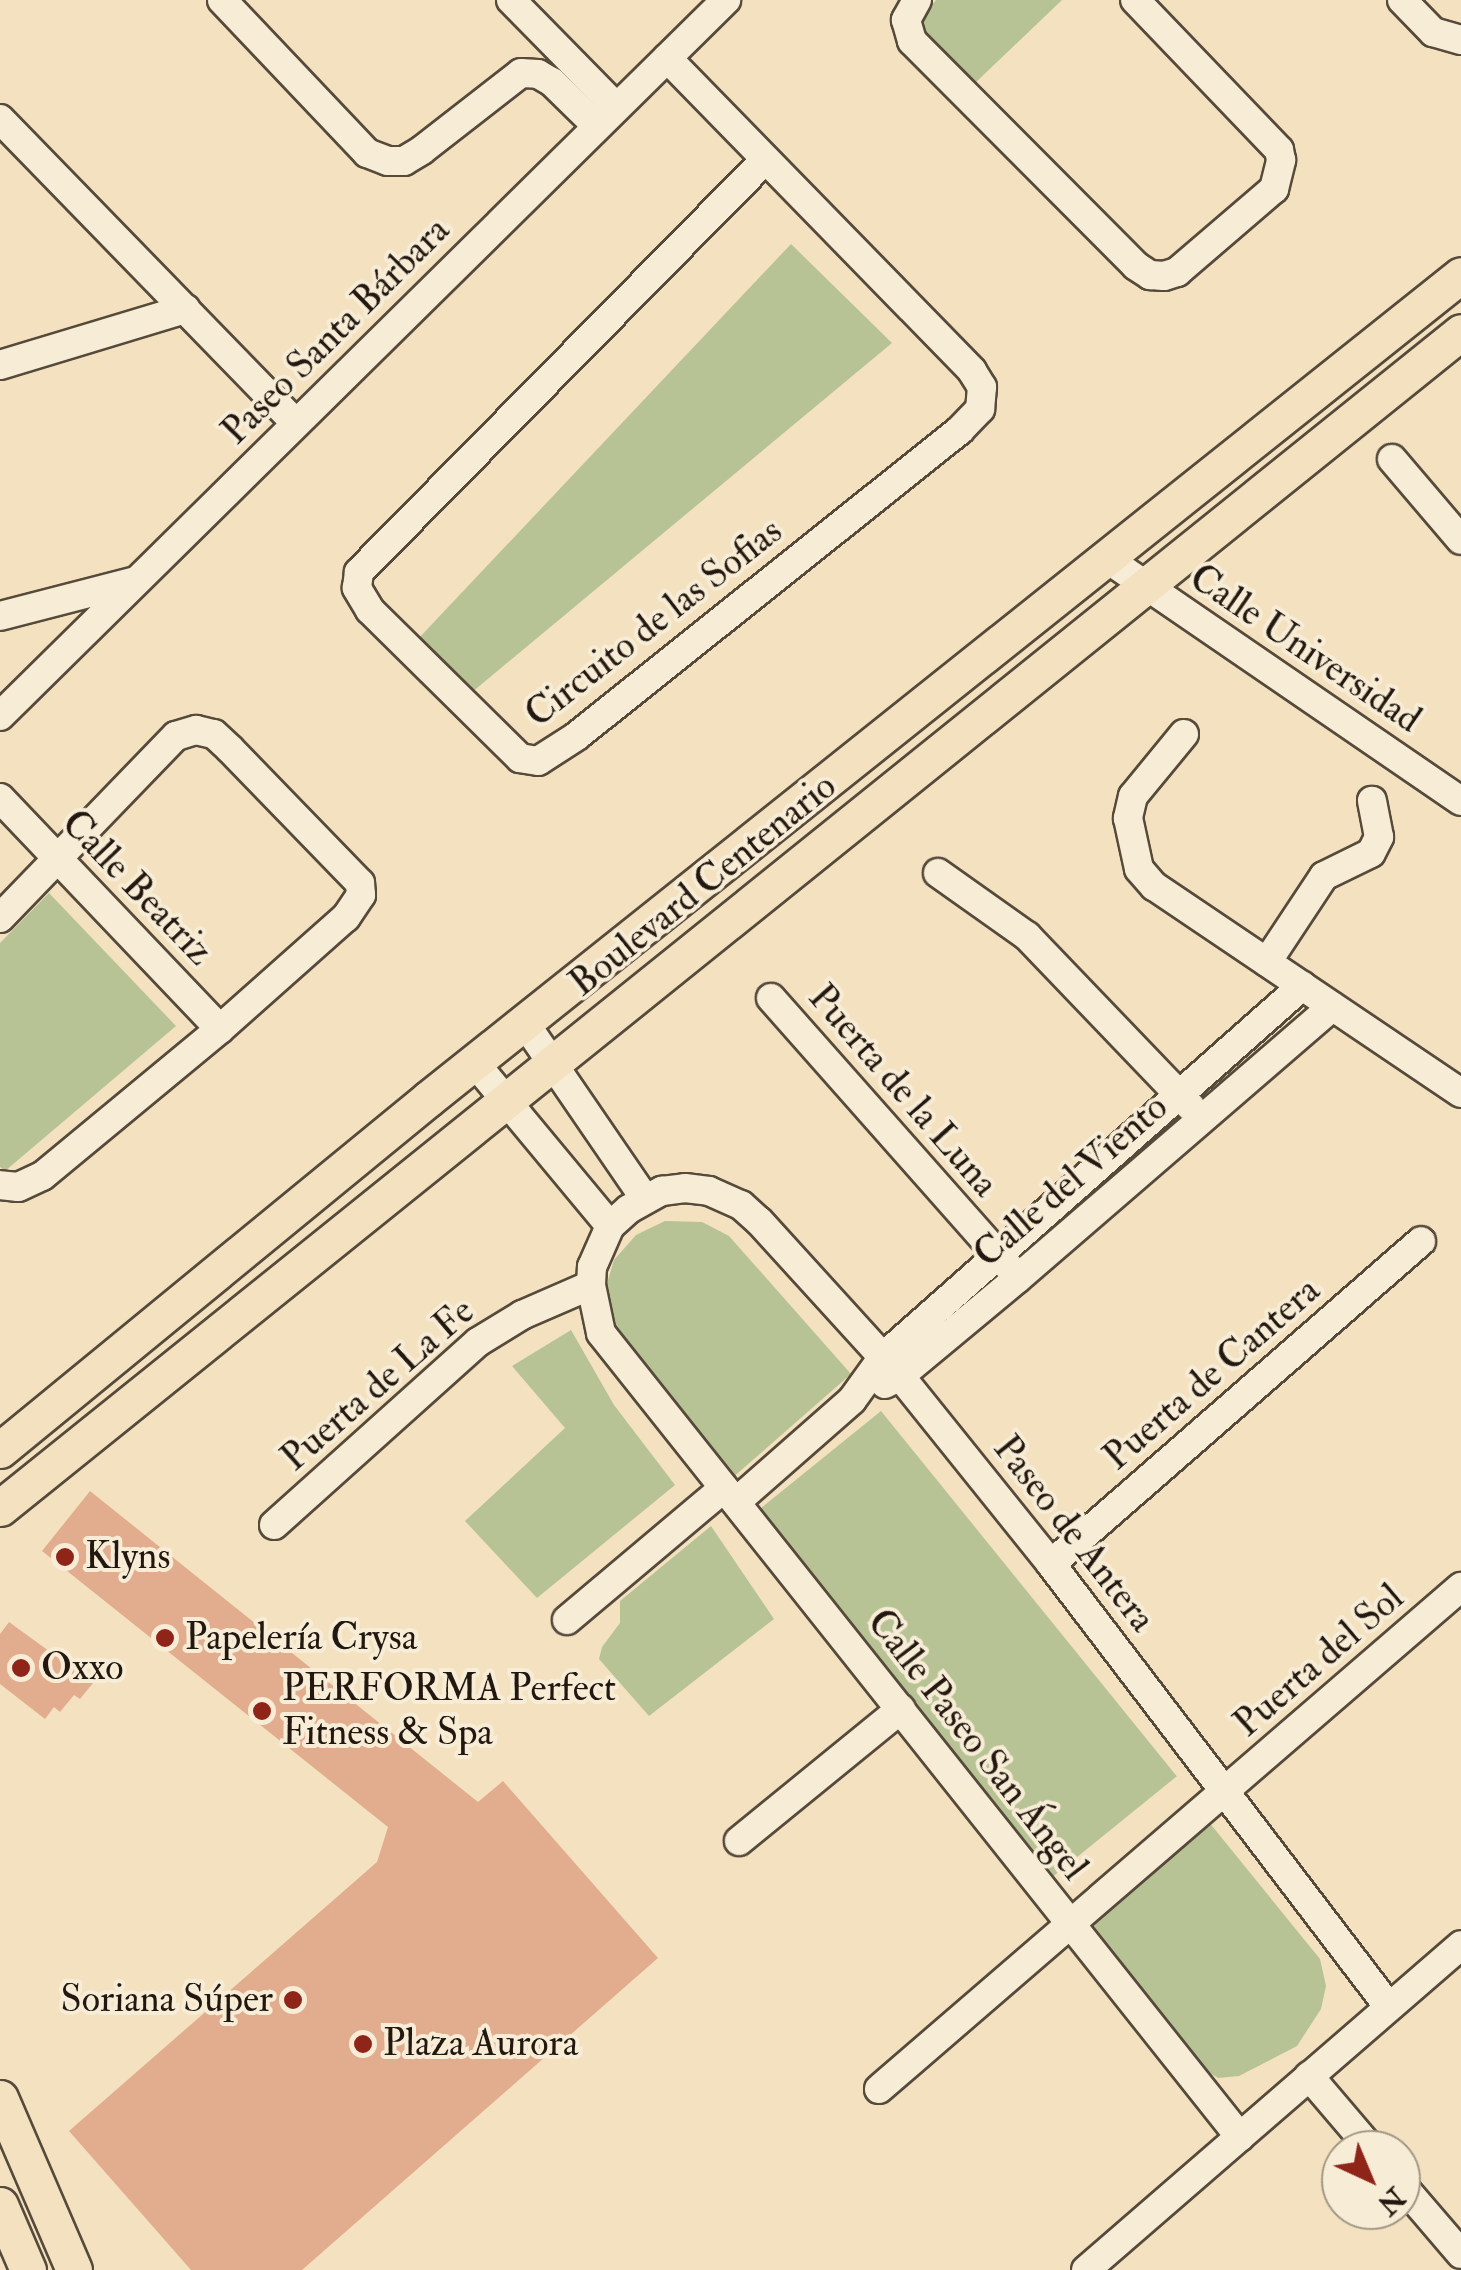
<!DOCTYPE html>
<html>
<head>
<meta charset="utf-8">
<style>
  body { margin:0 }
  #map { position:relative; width:1461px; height:2270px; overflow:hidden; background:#f3e1c0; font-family:"IM FELL Double Pica",serif }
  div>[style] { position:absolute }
  .green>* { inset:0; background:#b7c395; transform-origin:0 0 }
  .building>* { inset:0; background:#e2ad8e }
  .roads { filter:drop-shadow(2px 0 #564a3b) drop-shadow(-2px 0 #564a3b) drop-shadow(0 2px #564a3b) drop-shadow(0 -2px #564a3b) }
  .minor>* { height:28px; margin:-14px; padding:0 14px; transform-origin:14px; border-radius:14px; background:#f7ecd6 }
  .major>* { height:35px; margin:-17.5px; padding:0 17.5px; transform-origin:17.5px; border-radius:17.5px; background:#f3e1c0 }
  .dots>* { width:28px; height:28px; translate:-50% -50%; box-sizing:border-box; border:5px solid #f7ecd6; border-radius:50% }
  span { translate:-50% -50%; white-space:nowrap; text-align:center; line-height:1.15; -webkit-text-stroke:8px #f7ecd6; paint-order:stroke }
  .street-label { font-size:38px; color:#22180f }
  .poi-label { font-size:38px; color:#22180f }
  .left { translate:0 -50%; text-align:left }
  .right { translate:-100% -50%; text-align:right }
  .north { position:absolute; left:1321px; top:2130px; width:100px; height:100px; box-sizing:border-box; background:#f7ecd6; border:2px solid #a29786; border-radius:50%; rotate:136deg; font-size:28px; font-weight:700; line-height:40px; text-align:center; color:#22180f }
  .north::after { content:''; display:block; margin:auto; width:35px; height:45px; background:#8f2418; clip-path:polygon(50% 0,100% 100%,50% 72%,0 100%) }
</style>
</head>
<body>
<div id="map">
  <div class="green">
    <i style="clip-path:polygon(936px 0,1062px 0,974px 84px,920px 27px,921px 18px)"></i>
    <i style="clip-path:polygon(791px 244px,892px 343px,471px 693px,418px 639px)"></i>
    <i style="clip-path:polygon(49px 893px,176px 1026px,5px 1171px,0 1167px,0 943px)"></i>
    <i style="clip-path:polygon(665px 1221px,702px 1222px,729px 1236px,851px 1374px,731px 1479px,615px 1331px,608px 1317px,606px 1287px,614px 1260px,636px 1235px)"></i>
    <i style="clip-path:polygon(571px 1330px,614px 1405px,675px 1485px,537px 1598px,465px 1521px,565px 1428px,512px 1366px)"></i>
    <i style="left:881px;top:1411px;width:470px;height:158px;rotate:51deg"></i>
    <i style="clip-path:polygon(711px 1526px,774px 1619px,649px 1716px,599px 1659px,602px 1647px,620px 1623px,620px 1601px)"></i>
    <i style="clip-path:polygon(1208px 1821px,1320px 1959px,1326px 1986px,1321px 2009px,1297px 2046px,1239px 2076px,1218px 2078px,1191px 2061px,1088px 1921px)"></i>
  </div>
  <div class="building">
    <i style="clip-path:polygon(90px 1491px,478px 1802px,503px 1781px,658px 1958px,302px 2270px,191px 2270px,69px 2131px,377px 1862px,388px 1827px,42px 1551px)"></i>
    <i style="clip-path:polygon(9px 1622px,93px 1683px,80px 1699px,74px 1695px,60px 1712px,54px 1707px,45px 1719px,0 1684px,0 1634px)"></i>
  </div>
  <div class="roads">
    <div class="minor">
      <i style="left:222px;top:0;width:211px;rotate:46.5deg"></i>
      <i style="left:367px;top:153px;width:22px;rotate:21deg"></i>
      <i style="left:388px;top:161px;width:16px"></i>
      <i style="left:404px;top:161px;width:21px;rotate:-31deg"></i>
      <i style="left:422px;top:150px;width:125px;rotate:-37.9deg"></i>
      <i style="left:521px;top:73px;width:17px;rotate:3deg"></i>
      <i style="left:538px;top:74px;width:16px;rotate:30deg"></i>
      <i style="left:552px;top:82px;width:63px;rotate:44.4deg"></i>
      <i style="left:511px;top:0;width:150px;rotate:45.5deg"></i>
      <i style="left:917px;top:0;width:23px;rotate:119deg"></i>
      <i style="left:906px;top:20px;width:22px;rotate:74deg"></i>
      <i style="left:912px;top:41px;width:317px;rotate:45.1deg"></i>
      <i style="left:1136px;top:266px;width:17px;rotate:33deg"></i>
      <i style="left:1150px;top:275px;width:14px;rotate:4deg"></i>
      <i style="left:1164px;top:276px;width:14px;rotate:-17deg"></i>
      <i style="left:1177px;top:272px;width:128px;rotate:-40.6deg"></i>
      <i style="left:1274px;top:189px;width:30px;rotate:-76deg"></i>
      <i style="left:1281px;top:160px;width:10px;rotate:-101deg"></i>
      <i style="left:1279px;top:150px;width:208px;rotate:-133.8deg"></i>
      <i style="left:1402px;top:0;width:45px;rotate:45.9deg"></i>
      <i style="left:1433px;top:32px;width:29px;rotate:16deg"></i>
      <i style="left:667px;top:58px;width:437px;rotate:45.7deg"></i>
      <i style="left:972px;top:371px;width:19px;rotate:58deg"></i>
      <i style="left:982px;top:387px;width:22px;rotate:95deg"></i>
      <i style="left:980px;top:409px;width:29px;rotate:134deg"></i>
      <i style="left:960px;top:430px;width:490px;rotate:141.4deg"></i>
      <i style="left:577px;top:736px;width:46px;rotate:147.3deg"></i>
      <i style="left:538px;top:761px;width:18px;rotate:-171deg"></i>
      <i style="left:520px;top:758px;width:211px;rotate:-135.4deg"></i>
      <i style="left:370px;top:610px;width:26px;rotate:-121deg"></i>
      <i style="left:357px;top:588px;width:16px;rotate:-83deg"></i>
      <i style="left:359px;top:572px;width:578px;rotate:-45.42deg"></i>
      <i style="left:0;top:119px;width:424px;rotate:45.8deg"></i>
      <i style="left:0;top:365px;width:194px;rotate:-16.8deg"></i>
      <i style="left:1392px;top:459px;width:106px;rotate:49.6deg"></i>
      <i style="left:1106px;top:558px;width:430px;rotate:34.4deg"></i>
      <i style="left:0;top:616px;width:139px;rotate:-14.5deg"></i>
      <i style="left:0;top:716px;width:1020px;rotate:-44.6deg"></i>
      <i style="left:1184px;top:734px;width:80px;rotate:129.4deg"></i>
      <i style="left:1133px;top:796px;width:23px;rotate:103deg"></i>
      <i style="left:1128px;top:818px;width:52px;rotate:77.8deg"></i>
      <i style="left:1139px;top:869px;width:23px;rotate:49deg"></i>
      <i style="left:1154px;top:886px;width:370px;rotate:34deg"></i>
      <i style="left:0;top:798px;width:319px;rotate:46.4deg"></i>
      <i style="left:938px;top:873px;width:109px;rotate:35.3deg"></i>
      <i style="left:1027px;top:936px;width:236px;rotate:46.2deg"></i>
      <i style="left:0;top:918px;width:253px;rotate:-46deg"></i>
      <i style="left:176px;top:736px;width:21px;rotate:-17deg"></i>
      <i style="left:196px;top:730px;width:18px;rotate:13deg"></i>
      <i style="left:214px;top:734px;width:22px;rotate:43deg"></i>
      <i style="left:230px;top:749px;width:187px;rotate:45.9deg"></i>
      <i style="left:360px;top:883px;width:12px;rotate:85deg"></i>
      <i style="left:361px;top:895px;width:27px;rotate:124deg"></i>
      <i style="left:346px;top:917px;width:169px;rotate:138.4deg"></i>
      <i style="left:220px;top:1029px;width:231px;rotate:140.4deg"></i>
      <i style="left:42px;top:1176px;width:26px;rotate:155deg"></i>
      <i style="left:18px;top:1187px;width:18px;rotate:-174deg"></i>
      <i style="left:1267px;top:962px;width:103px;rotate:-56.5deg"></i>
      <i style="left:1324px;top:876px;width:52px;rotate:-26.1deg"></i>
      <i style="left:1371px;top:853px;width:18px;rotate:-63deg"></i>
      <i style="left:1379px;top:837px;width:37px;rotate:-101deg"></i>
      <i style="left:771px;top:998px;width:358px;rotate:48.5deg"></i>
      <i style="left:524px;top:1022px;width:214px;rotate:55.6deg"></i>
      <i style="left:474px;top:1062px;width:213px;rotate:50.3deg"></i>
      <i style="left:885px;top:1384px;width:17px;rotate:-28deg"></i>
      <i style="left:900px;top:1376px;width:153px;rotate:-39.7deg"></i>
      <i style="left:1018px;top:1278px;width:415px;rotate:-40.8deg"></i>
      <i style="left:736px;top:1502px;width:154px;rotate:-41.3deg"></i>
      <i style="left:852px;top:1400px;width:53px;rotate:-54.2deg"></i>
      <i style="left:883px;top:1357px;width:560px;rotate:-41.52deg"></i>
      <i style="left:274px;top:1525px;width:274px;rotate:-41.9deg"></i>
      <i style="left:478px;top:1342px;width:52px;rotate:-31.5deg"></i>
      <i style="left:522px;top:1315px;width:75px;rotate:-23.5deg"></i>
      <i style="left:1051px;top:1564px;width:491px;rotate:-41.1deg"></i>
      <i style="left:567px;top:1620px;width:205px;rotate:-40.1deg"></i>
      <i style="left:739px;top:1841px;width:209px;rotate:-39.2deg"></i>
      <i style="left:1309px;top:2076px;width:97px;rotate:49.6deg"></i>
      <i style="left:879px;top:2089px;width:769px;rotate:-40.78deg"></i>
      <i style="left:1240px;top:2137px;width:1027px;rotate:-128.48deg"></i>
      <i style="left:601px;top:1333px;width:49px;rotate:-101.8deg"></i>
      <i style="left:591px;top:1285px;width:18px;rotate:-87deg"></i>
      <i style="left:592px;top:1267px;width:45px;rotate:-66.3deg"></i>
      <i style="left:610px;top:1226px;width:25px;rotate:-42deg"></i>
      <i style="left:629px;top:1209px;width:38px;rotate:-29deg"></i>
      <i style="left:662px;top:1191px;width:23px;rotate:-7deg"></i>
      <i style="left:685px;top:1188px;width:24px;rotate:7deg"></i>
      <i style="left:709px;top:1191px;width:35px;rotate:24deg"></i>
      <i style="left:741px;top:1205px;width:24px;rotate:42deg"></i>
      <i style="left:759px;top:1221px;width:210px;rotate:47.7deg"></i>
      <i style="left:900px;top:1376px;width:241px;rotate:51.2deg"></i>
      <i style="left:1051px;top:1564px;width:557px;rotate:52.66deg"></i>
      <i style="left:1401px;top:2184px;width:92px;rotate:49.4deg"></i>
      <i style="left:1086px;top:2270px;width:496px;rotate:-40.9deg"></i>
    </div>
    <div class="major">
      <i style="left:0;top:1450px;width:554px;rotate:-39.35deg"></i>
      <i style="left:428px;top:1099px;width:1321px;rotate:-38.58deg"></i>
      <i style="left:0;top:1508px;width:1875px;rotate:-38.83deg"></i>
      <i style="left:0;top:2098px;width:187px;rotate:66.7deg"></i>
      <i style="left:0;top:2205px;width:71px;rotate:66.7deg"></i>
    </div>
  </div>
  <div class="dots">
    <i style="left:65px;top:1557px;background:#8f2418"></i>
    <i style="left:165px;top:1638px;background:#8f2418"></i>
    <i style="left:21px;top:1668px;background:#8f2418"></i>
    <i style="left:262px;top:1711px;background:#8f2418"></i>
    <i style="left:293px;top:2000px;background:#8f2418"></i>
    <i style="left:363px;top:2044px;background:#8f2418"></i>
  </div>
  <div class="street-label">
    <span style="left:336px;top:331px;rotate:-45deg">Paseo Santa Bárbara</span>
    <span style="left:654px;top:623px;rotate:-38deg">Circuito de las Sofias</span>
    <span style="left:1305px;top:649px;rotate:34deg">Calle Universidad</span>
    <span style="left:703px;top:885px;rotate:-39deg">Boulevard Centenario</span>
    <span style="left:137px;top:888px;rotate:46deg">Calle Beatriz</span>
    <span style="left:903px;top:1091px;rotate:49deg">Puerta de la Luna</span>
    <span style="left:1071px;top:1181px;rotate:-41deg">Calle del Viento</span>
    <span style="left:1212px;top:1374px;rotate:-41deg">Puerta de Cantera</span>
    <span style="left:378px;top:1385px;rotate:-41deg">Puerta de La Fe</span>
    <span style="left:1074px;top:1534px;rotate:52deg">Paseo de Antera</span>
    <span style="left:1319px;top:1661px;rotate:-41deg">Puerta del Sol</span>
    <span style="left:977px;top:1745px;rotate:52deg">Calle Paseo San Ángel</span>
  </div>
  <div class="poi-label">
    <span class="left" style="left:85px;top:1557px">Klyns</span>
    <span class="left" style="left:185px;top:1638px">Papelería Crysa</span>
    <span class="left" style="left:41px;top:1668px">Oxxo</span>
    <span class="left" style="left:282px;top:1711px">PERFORMA Perfect<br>Fitness &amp; Spa</span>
    <span class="right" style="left:273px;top:2000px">Soriana Súper</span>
    <span class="left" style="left:383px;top:2044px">Plaza Aurora</span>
  </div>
  <div class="north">N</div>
</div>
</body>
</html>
